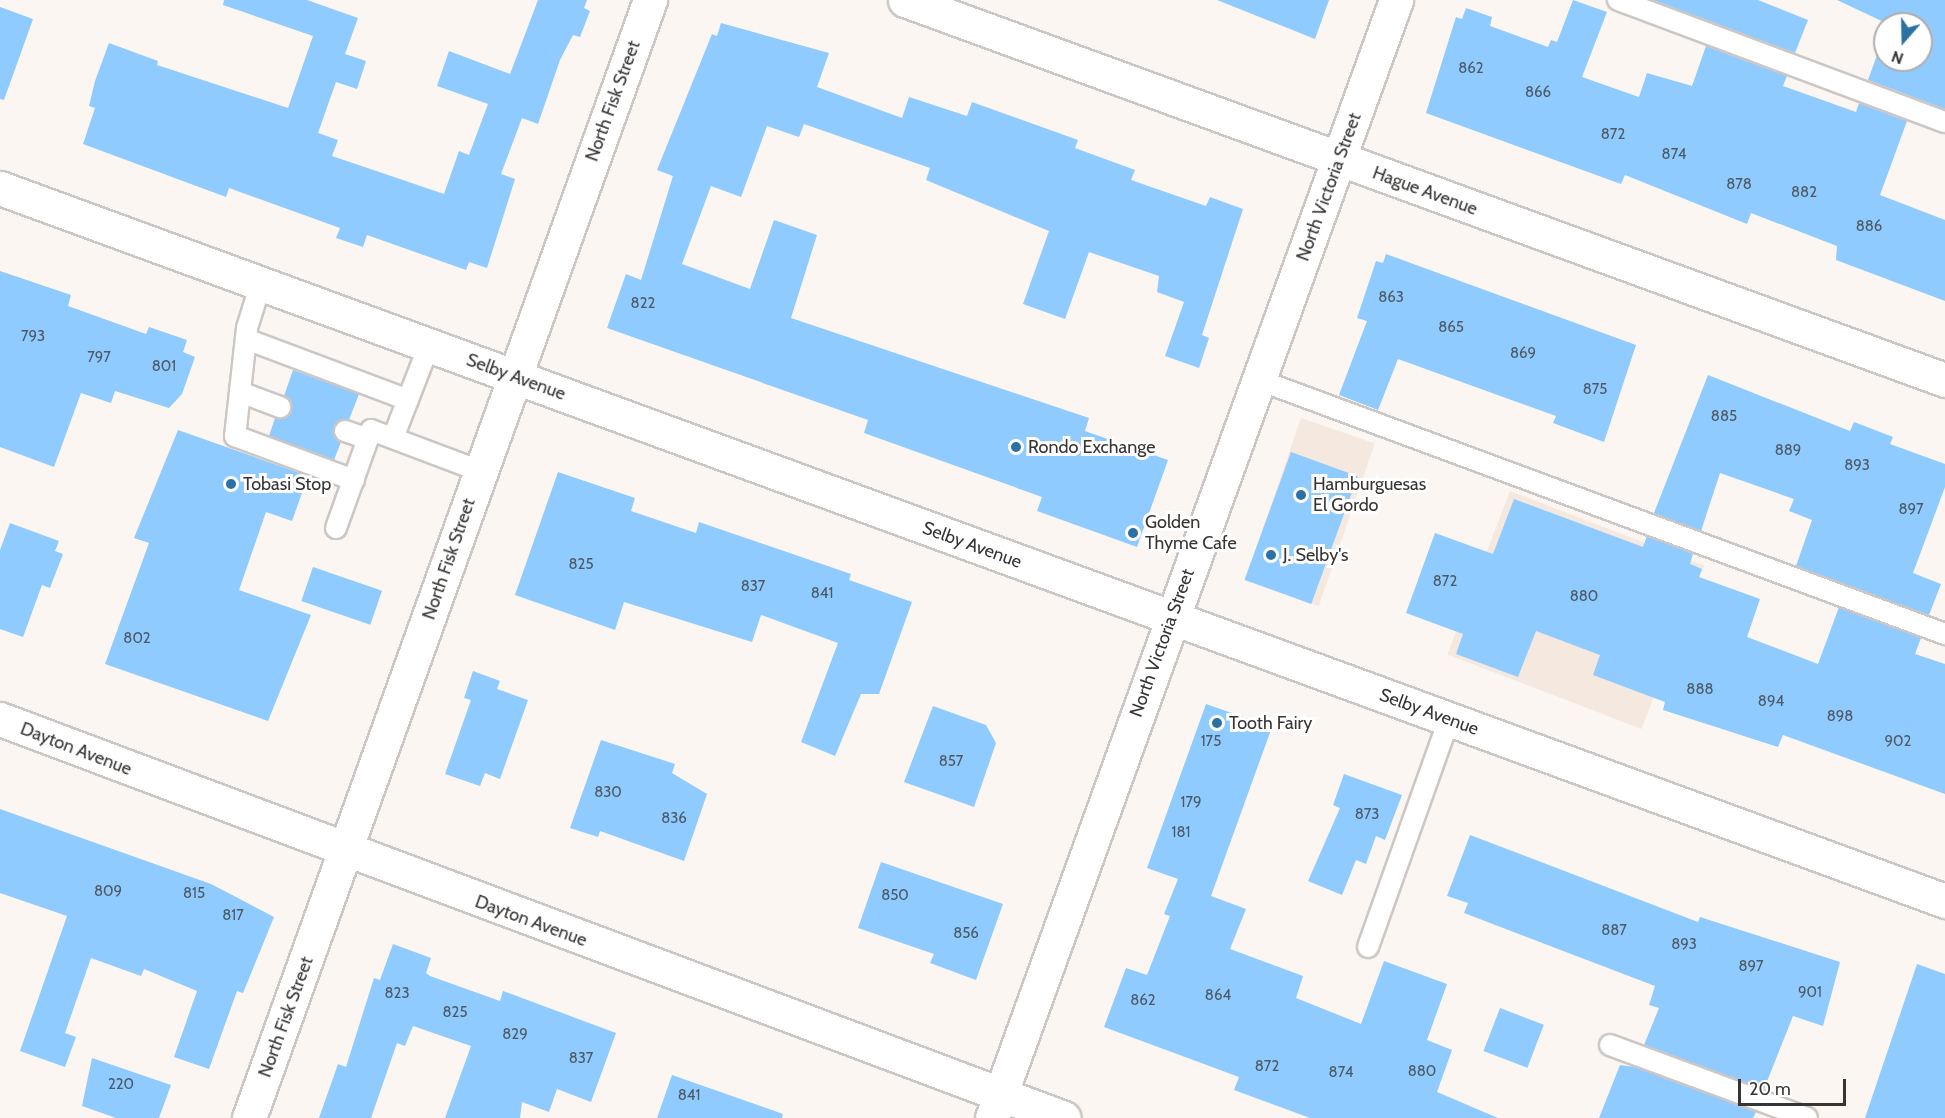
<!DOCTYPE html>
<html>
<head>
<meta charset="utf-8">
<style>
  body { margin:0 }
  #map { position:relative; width:1945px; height:1118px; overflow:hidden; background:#fbf6f2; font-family:Cabin,sans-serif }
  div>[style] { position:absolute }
  .built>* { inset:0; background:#f4e8df; transform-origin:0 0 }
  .building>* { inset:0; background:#8fcbfe; transform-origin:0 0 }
  .roads { filter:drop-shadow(2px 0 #ccc7c4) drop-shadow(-2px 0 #ccc7c4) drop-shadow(0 2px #ccc7c4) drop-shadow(0 -2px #ccc7c4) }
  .service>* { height:20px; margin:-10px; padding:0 10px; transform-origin:10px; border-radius:10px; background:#fff }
  .minor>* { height:33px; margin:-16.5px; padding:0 16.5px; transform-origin:16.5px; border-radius:16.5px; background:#fff }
  .tertiary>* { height:33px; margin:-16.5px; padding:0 16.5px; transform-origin:16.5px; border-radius:16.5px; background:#fff }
  .dots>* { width:16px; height:16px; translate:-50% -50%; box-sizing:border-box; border:3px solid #fff; border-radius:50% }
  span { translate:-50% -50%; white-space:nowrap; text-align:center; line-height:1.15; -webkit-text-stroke:6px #fff; paint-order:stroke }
  .number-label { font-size:15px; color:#4d5a66 }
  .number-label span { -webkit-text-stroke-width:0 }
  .street-label { font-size:18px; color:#373533 }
  .poi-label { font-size:18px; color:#373533 }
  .left { translate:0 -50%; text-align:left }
  .north { position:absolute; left:1873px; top:12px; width:60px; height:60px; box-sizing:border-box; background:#fff; border:2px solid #afaead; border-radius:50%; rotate:200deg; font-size:16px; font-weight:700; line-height:24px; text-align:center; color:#373533 }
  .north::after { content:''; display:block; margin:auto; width:21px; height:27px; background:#2b71a5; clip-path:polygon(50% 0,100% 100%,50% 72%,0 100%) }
  .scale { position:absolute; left:1738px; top:1079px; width:108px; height:27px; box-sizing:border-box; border:3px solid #373533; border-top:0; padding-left:8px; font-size:18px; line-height:21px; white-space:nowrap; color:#373533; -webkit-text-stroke:4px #fff; paint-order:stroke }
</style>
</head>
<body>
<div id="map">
  <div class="built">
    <i style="left:1301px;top:418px;width:78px;height:172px;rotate:19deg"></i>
    <i style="left:1510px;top:491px;width:208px;height:175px;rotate:21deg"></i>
  </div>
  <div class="building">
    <i style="clip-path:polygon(224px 0,307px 0,358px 18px,345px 54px,366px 61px,357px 89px,336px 82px,318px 133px,338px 140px,332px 156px,444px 194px,459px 151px,469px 155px,488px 104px,437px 86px,449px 51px,510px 74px,538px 0,587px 0,584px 8px,590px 11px,580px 37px,573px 35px,560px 60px,538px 124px,522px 118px,501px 174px,515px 179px,487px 268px,469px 262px,466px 270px,367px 235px,363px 247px,336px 238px,340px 228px,229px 188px,226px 197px,83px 144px,95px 108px,89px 106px,95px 81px,109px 43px,158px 61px,157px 65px,288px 108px,313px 36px,223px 5px)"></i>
    <i style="clip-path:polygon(1217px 0,1329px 0,1315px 39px)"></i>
    <i style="clip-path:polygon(1573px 0,1607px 12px,1582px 77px,1639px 97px,1647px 73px,1692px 86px,1706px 46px,1787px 76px,1783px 86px,1856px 112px,1859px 103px,1907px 121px,1880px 195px,1945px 220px,1945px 301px,1836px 260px,1837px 246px,1751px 213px,1747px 224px,1625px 175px,1621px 184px,1426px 113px,1456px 17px,1462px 19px,1466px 8px,1492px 17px,1490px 26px,1548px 47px,1551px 40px,1557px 42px)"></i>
    <i style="clip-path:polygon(1653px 0,1758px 0,1808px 20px,1795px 53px)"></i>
    <i style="clip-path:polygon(1837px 0,1945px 0,1945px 109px,1868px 80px,1885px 33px,1885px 60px,1921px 60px,1921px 24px,1888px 24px)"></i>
    <i style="clip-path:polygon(0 7px,33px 19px,4px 100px,0 99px)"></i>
    <i style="clip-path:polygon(721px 23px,829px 53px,817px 87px,902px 118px,909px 97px,967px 116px,972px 102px,1078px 140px,1075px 148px,1135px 170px,1131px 180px,1206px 206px,1210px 197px,1243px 209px,1202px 335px,1209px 338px,1199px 368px,1165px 356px,1184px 302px,1157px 292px,1159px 276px,1089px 252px,1065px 319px,1023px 304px,1049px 231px,926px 180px,930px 168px,804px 124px,799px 137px,767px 126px,741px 197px,711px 186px,682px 264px,750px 289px,774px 220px,817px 235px,791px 318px,1089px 418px,1085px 431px,1168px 460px,1137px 547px,1037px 511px,1042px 497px,864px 433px,868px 420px,607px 328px,626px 274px,641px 280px,673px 176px,657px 170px,712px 34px,717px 36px)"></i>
    <i style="clip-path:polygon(1386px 254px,1636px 345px,1604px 442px,1553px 423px,1556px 416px,1398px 359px,1378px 410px,1339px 395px,1367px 321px,1357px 318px,1376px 261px,1383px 263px)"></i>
    <i style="clip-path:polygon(0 271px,71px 295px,68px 306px,146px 334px,149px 327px,187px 340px,183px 352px,195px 357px,182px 394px,169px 408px,115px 391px,111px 403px,81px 393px,54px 467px,0 447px)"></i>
    <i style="clip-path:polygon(293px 370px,359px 394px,349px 420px,334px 427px,341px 442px,334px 460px,269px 436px,275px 418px,291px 411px,284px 396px)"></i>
    <i style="clip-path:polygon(1708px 375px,1850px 431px,1854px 422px,1893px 437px,1890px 444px,1945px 464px,1945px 487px,1913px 573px,1941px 584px,1929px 615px,1796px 566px,1812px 520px,1789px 511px,1794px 499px,1720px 473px,1701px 531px,1654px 513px)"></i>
    <i style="clip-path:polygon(178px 430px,308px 476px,292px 521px,266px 512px,239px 590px,311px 615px,268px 721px,105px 664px,149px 543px,134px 538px)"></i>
    <i style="left:1291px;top:452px;width:71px;height:136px;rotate:20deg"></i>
    <i style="clip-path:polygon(558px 472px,635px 498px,631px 511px,696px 533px,699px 522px,851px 574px,849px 580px,912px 602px,879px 694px,861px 694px,835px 756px,801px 742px,838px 643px,761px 615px,752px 642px,624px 602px,615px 630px,515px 595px)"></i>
    <i style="clip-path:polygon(1514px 499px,1643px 547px,1647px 536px,1693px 554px,1690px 564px,1702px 569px,1699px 577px,1760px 599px,1747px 637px,1818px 664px,1839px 607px,1921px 638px,1915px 654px,1945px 664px,1945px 794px,1783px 735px,1778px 747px,1663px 710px,1665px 702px,1593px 675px,1600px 655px,1536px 631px,1518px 677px,1456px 654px,1463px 634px,1406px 613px,1435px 533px,1493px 554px)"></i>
    <i style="clip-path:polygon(10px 523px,59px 541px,55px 551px,63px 554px,50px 588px,42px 585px,23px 637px,0 629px,0 550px)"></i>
    <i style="left:313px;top:567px;width:73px;height:36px;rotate:19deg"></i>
    <i style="clip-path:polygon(473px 671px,500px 681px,497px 689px,528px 700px,500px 779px,485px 773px,480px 786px,445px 774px,471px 700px,464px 698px)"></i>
    <i style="clip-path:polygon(1206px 704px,1272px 727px,1211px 896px,1246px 909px,1230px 949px,1303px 976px,1296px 998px,1361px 1024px,1384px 961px,1447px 984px,1427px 1040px,1452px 1050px,1437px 1092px,1498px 1118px,1310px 1118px,1234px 1090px,1239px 1077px,1104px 1027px,1126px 968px,1147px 975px,1170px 916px,1164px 914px,1178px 879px,1147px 868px)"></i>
    <i style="clip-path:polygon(933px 706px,986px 725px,996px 743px,974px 807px,904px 782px)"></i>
    <i style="clip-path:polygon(601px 740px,675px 764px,672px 773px,707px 794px,684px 861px,600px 831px,598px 837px,570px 828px)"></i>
    <i style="clip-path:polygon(1344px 774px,1402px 795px,1385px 840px,1376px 836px,1366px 864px,1356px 860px,1342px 895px,1308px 881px,1340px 808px,1333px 805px)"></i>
    <i style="clip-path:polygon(0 809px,211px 884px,274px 917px,243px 993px,237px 991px,209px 1069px,174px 1057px,197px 991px,144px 969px,141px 976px,91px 958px,65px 1033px,76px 1037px,65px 1067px,20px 1051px,67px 916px,0 893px)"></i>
    <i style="clip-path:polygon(1470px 835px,1698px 922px,1700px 917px,1840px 962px,1823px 1026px,1793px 1016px,1764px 1089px,1644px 1045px,1659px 1008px,1649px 1005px,1655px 986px,1464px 913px,1468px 903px,1447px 896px)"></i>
    <i style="clip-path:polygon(881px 862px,1003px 904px,976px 980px,930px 963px,934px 954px,858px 928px)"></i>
    <i style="clip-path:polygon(393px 944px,431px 958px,426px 973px,430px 976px,500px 1001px,503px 991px,616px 1033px,591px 1102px,557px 1089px,549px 1112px,522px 1102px,520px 1118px,445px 1118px,471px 1046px,413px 1026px,405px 1046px,397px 1043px,371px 1118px,319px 1118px,338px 1064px,346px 1067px,374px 978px,380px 980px)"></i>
    <i style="clip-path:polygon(1917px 964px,1945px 974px,1945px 1118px,1865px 1118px)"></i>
    <i style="left:1500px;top:1008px;width:47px;height:46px;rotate:21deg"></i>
    <i style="clip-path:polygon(92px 1058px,171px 1085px,159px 1118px,116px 1118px,82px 1106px)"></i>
    <i style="clip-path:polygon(1620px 1065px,1635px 1067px,1756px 1112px,1753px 1118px,1599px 1118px)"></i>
    <i style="clip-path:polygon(672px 1075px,783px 1114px,782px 1118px,657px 1118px)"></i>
  </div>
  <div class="roads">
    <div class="service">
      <i style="left:1618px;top:0;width:349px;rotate:20.5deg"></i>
      <i style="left:261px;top:283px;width:47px;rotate:107.3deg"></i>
      <i style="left:247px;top:328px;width:109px;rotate:96.3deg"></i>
      <i style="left:235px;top:436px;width:127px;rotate:20.3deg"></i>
      <i style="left:246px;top:339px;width:173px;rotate:20.6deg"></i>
      <i style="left:1259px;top:380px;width:732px;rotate:20.32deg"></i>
      <i style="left:240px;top:392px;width:43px;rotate:20.6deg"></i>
      <i style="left:345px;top:431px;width:24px;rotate:19deg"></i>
      <i style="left:393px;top:438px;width:100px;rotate:-68.8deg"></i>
      <i style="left:336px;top:528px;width:104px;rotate:-70.3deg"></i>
      <i style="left:371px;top:430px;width:116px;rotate:20.6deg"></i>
      <i style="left:1368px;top:947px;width:242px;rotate:-70.4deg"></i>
      <i style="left:1610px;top:1045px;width:210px;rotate:20.3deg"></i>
    </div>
    <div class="minor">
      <i style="left:905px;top:0;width:1107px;rotate:20.07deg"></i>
      <i style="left:0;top:719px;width:1136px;rotate:20.56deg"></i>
      <i style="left:249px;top:1118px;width:1188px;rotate:-70.27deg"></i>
    </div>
    <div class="tertiary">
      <i style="left:0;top:188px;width:2072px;rotate:20.13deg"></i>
      <i style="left:992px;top:1118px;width:1189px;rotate:-70.13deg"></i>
    </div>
  </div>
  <div class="dots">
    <i style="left:1016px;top:447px;background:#2b71a5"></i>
    <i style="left:231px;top:484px;background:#2b71a5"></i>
    <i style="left:1301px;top:495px;background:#2b71a5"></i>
    <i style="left:1133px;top:533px;background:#2b71a5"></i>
    <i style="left:1271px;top:555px;background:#2b71a5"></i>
    <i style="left:1217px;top:723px;background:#2b71a5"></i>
  </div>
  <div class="number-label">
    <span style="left:1471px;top:69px">862</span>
    <span style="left:1538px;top:93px">866</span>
    <span style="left:1613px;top:135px">872</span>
    <span style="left:1674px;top:155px">874</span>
    <span style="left:1739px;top:185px">878</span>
    <span style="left:1804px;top:193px">882</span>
    <span style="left:1869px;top:227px">886</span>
    <span style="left:1391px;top:298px">863</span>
    <span style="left:643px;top:304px">822</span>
    <span style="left:1451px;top:328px">865</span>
    <span style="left:33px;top:337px">793</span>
    <span style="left:1523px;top:354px">869</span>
    <span style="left:99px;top:358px">797</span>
    <span style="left:164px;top:367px">801</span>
    <span style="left:1595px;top:390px">875</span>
    <span style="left:1724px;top:417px">885</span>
    <span style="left:1788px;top:451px">889</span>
    <span style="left:1857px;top:466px">893</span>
    <span style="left:1911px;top:510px">897</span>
    <span style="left:581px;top:565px">825</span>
    <span style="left:1445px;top:582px">872</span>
    <span style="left:753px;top:587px">837</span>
    <span style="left:822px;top:594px">841</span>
    <span style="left:1584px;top:597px">880</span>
    <span style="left:137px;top:639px">802</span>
    <span style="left:1700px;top:690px">888</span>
    <span style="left:1771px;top:702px">894</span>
    <span style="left:1840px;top:717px">898</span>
    <span style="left:1211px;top:742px">175</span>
    <span style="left:1898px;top:742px">902</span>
    <span style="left:951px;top:762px">857</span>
    <span style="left:608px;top:793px">830</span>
    <span style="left:1191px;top:803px">179</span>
    <span style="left:1367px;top:815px">873</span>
    <span style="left:674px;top:819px">836</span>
    <span style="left:1181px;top:833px">181</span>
    <span style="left:108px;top:892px">809</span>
    <span style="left:194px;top:894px">815</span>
    <span style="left:895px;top:896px">850</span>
    <span style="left:233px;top:916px">817</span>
    <span style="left:1614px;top:931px">887</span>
    <span style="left:966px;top:934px">856</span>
    <span style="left:1684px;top:945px">893</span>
    <span style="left:1751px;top:967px">897</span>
    <span style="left:1810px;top:993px">901</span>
    <span style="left:397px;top:994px">823</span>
    <span style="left:1218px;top:996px">864</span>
    <span style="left:1143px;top:1001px">862</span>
    <span style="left:455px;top:1013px">825</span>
    <span style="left:515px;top:1035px">829</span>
    <span style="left:581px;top:1059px">837</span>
    <span style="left:1267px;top:1067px">872</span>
    <span style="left:1422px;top:1072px">880</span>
    <span style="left:1341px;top:1073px">874</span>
    <span style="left:121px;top:1085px">220</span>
    <span style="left:689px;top:1096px">841</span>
  </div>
  <div class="street-label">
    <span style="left:613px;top:101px;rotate:-70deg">North Fisk Street</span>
    <span style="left:1329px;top:187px;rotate:-70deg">North Victoria Street</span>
    <span style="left:1425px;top:191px;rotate:20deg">Hague Avenue</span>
    <span style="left:516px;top:377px;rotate:20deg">Selby Avenue</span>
    <span style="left:972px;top:545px;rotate:20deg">Selby Avenue</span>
    <span style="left:449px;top:559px;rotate:-71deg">North Fisk Street</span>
    <span style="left:1162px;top:643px;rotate:-70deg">North Victoria Street</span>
    <span style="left:1429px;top:712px;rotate:20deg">Selby Avenue</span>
    <span style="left:76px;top:749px;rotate:21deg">Dayton Avenue</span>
    <span style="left:531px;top:921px;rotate:20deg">Dayton Avenue</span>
    <span style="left:286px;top:1017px;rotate:-70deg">North Fisk Street</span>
  </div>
  <div class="poi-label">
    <span class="left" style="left:1028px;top:447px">Rondo Exchange</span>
    <span class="left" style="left:243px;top:484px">Tobasi Stop</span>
    <span class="left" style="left:1313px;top:495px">Hamburguesas<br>El Gordo</span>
    <span class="left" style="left:1145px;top:533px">Golden<br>Thyme Cafe</span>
    <span class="left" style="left:1283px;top:555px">J. Selby's</span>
    <span class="left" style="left:1229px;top:723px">Tooth Fairy</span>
  </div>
  <div class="north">N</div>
  <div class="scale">20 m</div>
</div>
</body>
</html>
